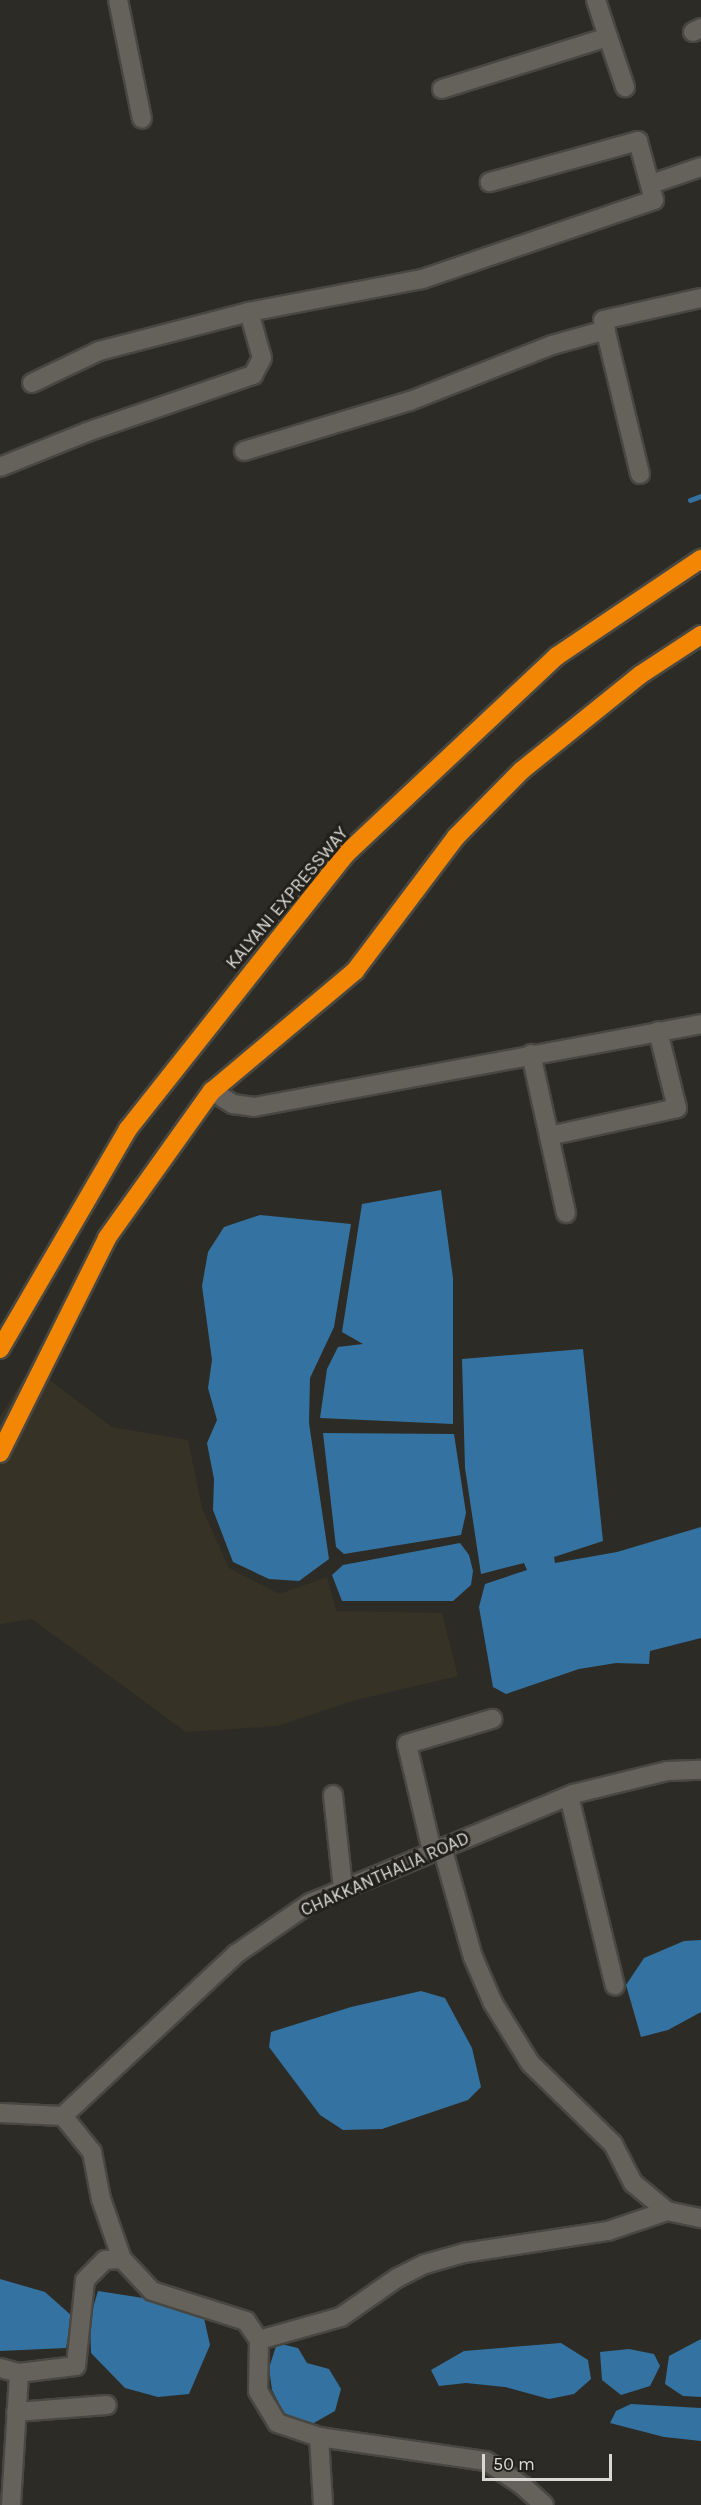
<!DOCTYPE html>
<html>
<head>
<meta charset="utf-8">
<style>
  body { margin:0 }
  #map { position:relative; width:701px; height:2505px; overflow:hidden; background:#2d2b25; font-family:Karla,sans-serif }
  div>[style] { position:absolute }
  .built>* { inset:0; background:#363226 }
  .water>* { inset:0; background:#3473a1 }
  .stream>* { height:5px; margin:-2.5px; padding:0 2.5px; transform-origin:2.5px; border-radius:2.5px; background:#3473a1 }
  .roads { filter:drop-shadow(2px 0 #484741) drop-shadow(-2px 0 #484741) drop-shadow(0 2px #484741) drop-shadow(0 -2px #484741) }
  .street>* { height:18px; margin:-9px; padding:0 9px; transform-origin:9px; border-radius:9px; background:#65625b }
  .highway>* { height:18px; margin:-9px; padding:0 9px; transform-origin:9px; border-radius:9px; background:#f38704 }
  span { translate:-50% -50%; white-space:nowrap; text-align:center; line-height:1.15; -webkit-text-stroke:6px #23211b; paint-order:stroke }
  .street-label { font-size:18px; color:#d9d8d4 }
  .scale { position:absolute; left:482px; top:2454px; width:130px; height:27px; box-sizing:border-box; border:3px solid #d9d8d4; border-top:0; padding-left:8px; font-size:18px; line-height:21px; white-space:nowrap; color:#d9d8d4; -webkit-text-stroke:4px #23211b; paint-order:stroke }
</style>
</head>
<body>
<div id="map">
  <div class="built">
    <i style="clip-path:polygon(31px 1366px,112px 1427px,188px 1440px,202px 1508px,229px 1568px,279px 1594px,327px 1577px,336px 1611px,442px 1613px,458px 1676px,352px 1701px,277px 1726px,186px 1732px,32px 1619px,0 1624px,0 1417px)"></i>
  </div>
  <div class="water">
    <i style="clip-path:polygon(441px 1190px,453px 1278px,453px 1424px,320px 1418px,327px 1369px,338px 1347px,363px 1344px,342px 1332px,362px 1204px)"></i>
    <i style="clip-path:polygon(260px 1215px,351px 1224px,334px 1327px,310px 1378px,309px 1423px,329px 1559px,299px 1581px,269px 1579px,233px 1562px,213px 1510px,214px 1479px,207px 1443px,217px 1420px,208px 1388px,212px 1360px,202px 1286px,208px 1252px,224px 1227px)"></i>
    <i style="clip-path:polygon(583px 1349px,603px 1541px,554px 1557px,555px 1563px,617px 1552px,701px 1527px,701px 1638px,650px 1651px,649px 1664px,616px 1663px,579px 1669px,506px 1694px,493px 1687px,479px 1607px,485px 1584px,527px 1570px,524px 1563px,481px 1574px,465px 1468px,462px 1359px)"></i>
    <i style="clip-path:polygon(323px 1433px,454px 1434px,466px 1513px,461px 1535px,344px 1554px,336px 1547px)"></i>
    <i style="clip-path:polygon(460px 1543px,469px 1555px,473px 1571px,471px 1585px,453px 1601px,342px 1601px,332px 1575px,343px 1565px)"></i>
    <i style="clip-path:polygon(701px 1940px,701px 2012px,668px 2030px,641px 2037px,626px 1985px,644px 1958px,684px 1941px)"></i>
    <i style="clip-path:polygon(421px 1991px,445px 1998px,472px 2048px,481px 2087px,468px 2100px,382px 2129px,343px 2130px,320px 2115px,269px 2047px,271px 2032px,351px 2007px)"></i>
    <i style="clip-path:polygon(0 2279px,45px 2292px,72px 2316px,66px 2348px,0 2351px)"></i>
    <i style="clip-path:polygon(98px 2291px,156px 2300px,204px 2318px,210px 2345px,189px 2394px,158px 2397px,125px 2388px,91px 2353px,90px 2318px)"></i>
    <i style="clip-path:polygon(701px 2339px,701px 2397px,683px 2396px,665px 2384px,669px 2356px)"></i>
    <i style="clip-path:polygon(277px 2343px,298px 2348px,307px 2363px,329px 2369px,341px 2389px,335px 2411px,312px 2424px,284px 2413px,272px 2390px,269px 2368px)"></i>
    <i style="clip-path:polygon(561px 2343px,588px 2360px,591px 2379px,574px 2394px,549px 2399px,505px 2387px,466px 2383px,439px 2386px,431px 2370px,464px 2351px)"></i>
    <i style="clip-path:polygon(629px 2349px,654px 2354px,660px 2366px,650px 2386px,621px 2395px,602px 2380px,600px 2352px)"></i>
    <i style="clip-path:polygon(631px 2404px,701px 2408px,701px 2441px,664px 2437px,610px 2423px,616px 2411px)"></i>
  </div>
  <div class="stream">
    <i style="left:690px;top:500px;width:12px;rotate:-20deg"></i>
  </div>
  <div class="roads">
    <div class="street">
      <i style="left:118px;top:0;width:121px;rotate:78.6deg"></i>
      <i style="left:693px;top:32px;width:9px;rotate:-27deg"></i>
      <i style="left:608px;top:37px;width:53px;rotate:71.2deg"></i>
      <i style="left:442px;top:89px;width:174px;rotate:-17.4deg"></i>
      <i style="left:608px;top:37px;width:39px;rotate:-108deg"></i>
      <i style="left:651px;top:184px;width:53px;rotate:-18.8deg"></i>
      <i style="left:32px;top:383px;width:74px;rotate:-25.5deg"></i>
      <i style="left:99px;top:351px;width:155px;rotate:-14.6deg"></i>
      <i style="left:249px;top:312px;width:176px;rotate:-10.8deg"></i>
      <i style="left:422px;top:279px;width:245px;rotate:-18.8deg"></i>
      <i style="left:654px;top:200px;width:61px;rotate:-105.2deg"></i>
      <i style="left:638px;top:141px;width:154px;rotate:164.5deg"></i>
      <i style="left:244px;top:451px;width:173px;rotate:-16.8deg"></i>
      <i style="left:410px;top:401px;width:153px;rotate:-21.5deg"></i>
      <i style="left:552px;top:345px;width:56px;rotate:-15.5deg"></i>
      <i style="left:0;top:467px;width:94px;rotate:-21.9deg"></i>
      <i style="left:87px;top:432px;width:176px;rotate:-19deg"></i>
      <i style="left:253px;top:375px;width:19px;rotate:-62deg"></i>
      <i style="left:262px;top:358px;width:48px;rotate:-105.8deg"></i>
      <i style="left:640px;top:474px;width:158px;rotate:-103.5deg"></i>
      <i style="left:603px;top:320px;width:100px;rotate:-12.7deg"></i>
      <i style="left:531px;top:1054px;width:163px;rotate:77.6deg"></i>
      <i style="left:212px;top:1091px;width:25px;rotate:32deg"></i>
      <i style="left:233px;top:1104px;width:21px;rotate:8deg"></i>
      <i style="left:254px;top:1107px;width:455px;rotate:-10.5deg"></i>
      <i style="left:549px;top:1136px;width:131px;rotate:-12.3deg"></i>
      <i style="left:677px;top:1108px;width:79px;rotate:-103.9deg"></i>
      <i style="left:333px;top:1795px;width:95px;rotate:83.9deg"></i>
      <i style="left:569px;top:1796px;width:195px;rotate:76.4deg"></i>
      <i style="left:442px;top:1847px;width:114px;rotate:74.3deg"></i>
      <i style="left:473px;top:1957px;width:50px;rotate:66.5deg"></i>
      <i style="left:493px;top:2003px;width:70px;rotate:58.3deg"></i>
      <i style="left:530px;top:2063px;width:116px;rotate:44.3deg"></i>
      <i style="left:613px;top:2144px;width:44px;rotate:62.9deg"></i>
      <i style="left:633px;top:2183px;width:44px;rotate:39.5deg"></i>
      <i style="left:667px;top:2211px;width:35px;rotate:12deg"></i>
      <i style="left:432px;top:1851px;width:110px;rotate:-103.2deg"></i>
      <i style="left:407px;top:1744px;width:89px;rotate:-16.4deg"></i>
      <i style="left:0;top:2113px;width:63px;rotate:2.7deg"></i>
      <i style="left:63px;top:2116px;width:46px;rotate:51.1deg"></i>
      <i style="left:92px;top:2152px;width:48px;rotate:79.2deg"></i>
      <i style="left:101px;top:2199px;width:64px;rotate:70.7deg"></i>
      <i style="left:122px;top:2259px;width:44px;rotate:46.8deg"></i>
      <i style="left:152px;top:2291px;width:99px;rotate:17.7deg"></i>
      <i style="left:246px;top:2321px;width:23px;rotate:56deg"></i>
      <i style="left:259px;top:2340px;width:51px;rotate:91.1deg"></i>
      <i style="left:258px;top:2391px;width:37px;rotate:59deg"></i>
      <i style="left:277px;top:2423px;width:44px;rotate:18.4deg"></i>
      <i style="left:319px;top:2437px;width:169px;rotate:8.2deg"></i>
      <i style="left:486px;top:2461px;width:45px;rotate:34deg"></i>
      <i style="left:523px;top:2486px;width:28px;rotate:42deg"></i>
      <i style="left:63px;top:2116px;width:237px;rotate:-43.1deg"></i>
      <i style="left:236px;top:1954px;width:90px;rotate:-34.6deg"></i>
      <i style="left:310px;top:1903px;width:285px;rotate:-22.5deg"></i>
      <i style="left:573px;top:1794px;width:97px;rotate:-13.7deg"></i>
      <i style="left:667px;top:1771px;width:34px;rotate:-2deg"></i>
      <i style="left:259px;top:2340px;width:85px;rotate:-15.7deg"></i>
      <i style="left:341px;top:2317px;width:68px;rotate:-34.9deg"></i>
      <i style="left:397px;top:2278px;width:31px;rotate:-27deg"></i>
      <i style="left:425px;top:2264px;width:41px;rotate:-15.8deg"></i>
      <i style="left:464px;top:2253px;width:146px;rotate:-8.7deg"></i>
      <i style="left:608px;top:2231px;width:62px;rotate:-18.7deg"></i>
      <i style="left:0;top:2368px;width:20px;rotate:15deg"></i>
      <i style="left:16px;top:2412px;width:91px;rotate:-4.4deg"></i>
      <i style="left:319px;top:2437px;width:68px;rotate:86.6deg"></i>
      <i style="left:11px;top:2505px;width:132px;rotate:-86.5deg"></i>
      <i style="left:19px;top:2373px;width:57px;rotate:-7deg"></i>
      <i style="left:76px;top:2366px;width:86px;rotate:-84deg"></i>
      <i style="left:85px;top:2280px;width:28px;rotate:-45deg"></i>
      <i style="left:105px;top:2260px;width:17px;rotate:-3deg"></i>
    </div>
    <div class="highway">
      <i style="left:0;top:1349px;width:255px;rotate:-59.8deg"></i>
      <i style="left:128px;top:1129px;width:351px;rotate:-51.6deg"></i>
      <i style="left:346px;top:854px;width:289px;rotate:-43.2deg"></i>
      <i style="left:557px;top:656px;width:174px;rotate:-34deg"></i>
      <i style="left:0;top:1453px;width:240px;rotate:-63.5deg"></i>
      <i style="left:107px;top:1238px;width:181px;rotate:-54.5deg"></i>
      <i style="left:212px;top:1091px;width:187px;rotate:-40deg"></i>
      <i style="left:355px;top:971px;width:168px;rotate:-53deg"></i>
      <i style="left:456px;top:837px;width:93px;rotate:-45.4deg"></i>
      <i style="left:521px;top:771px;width:153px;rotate:-38.9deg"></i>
      <i style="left:640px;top:675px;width:73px;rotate:-33.3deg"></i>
    </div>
  </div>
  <div class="street-label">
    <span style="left:287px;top:898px;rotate:-50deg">KALYANI EXPRESSWAY</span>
    <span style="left:385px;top:1874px;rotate:-24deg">CHAKKANTHALIA ROAD</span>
  </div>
  <div class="scale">50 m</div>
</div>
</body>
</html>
